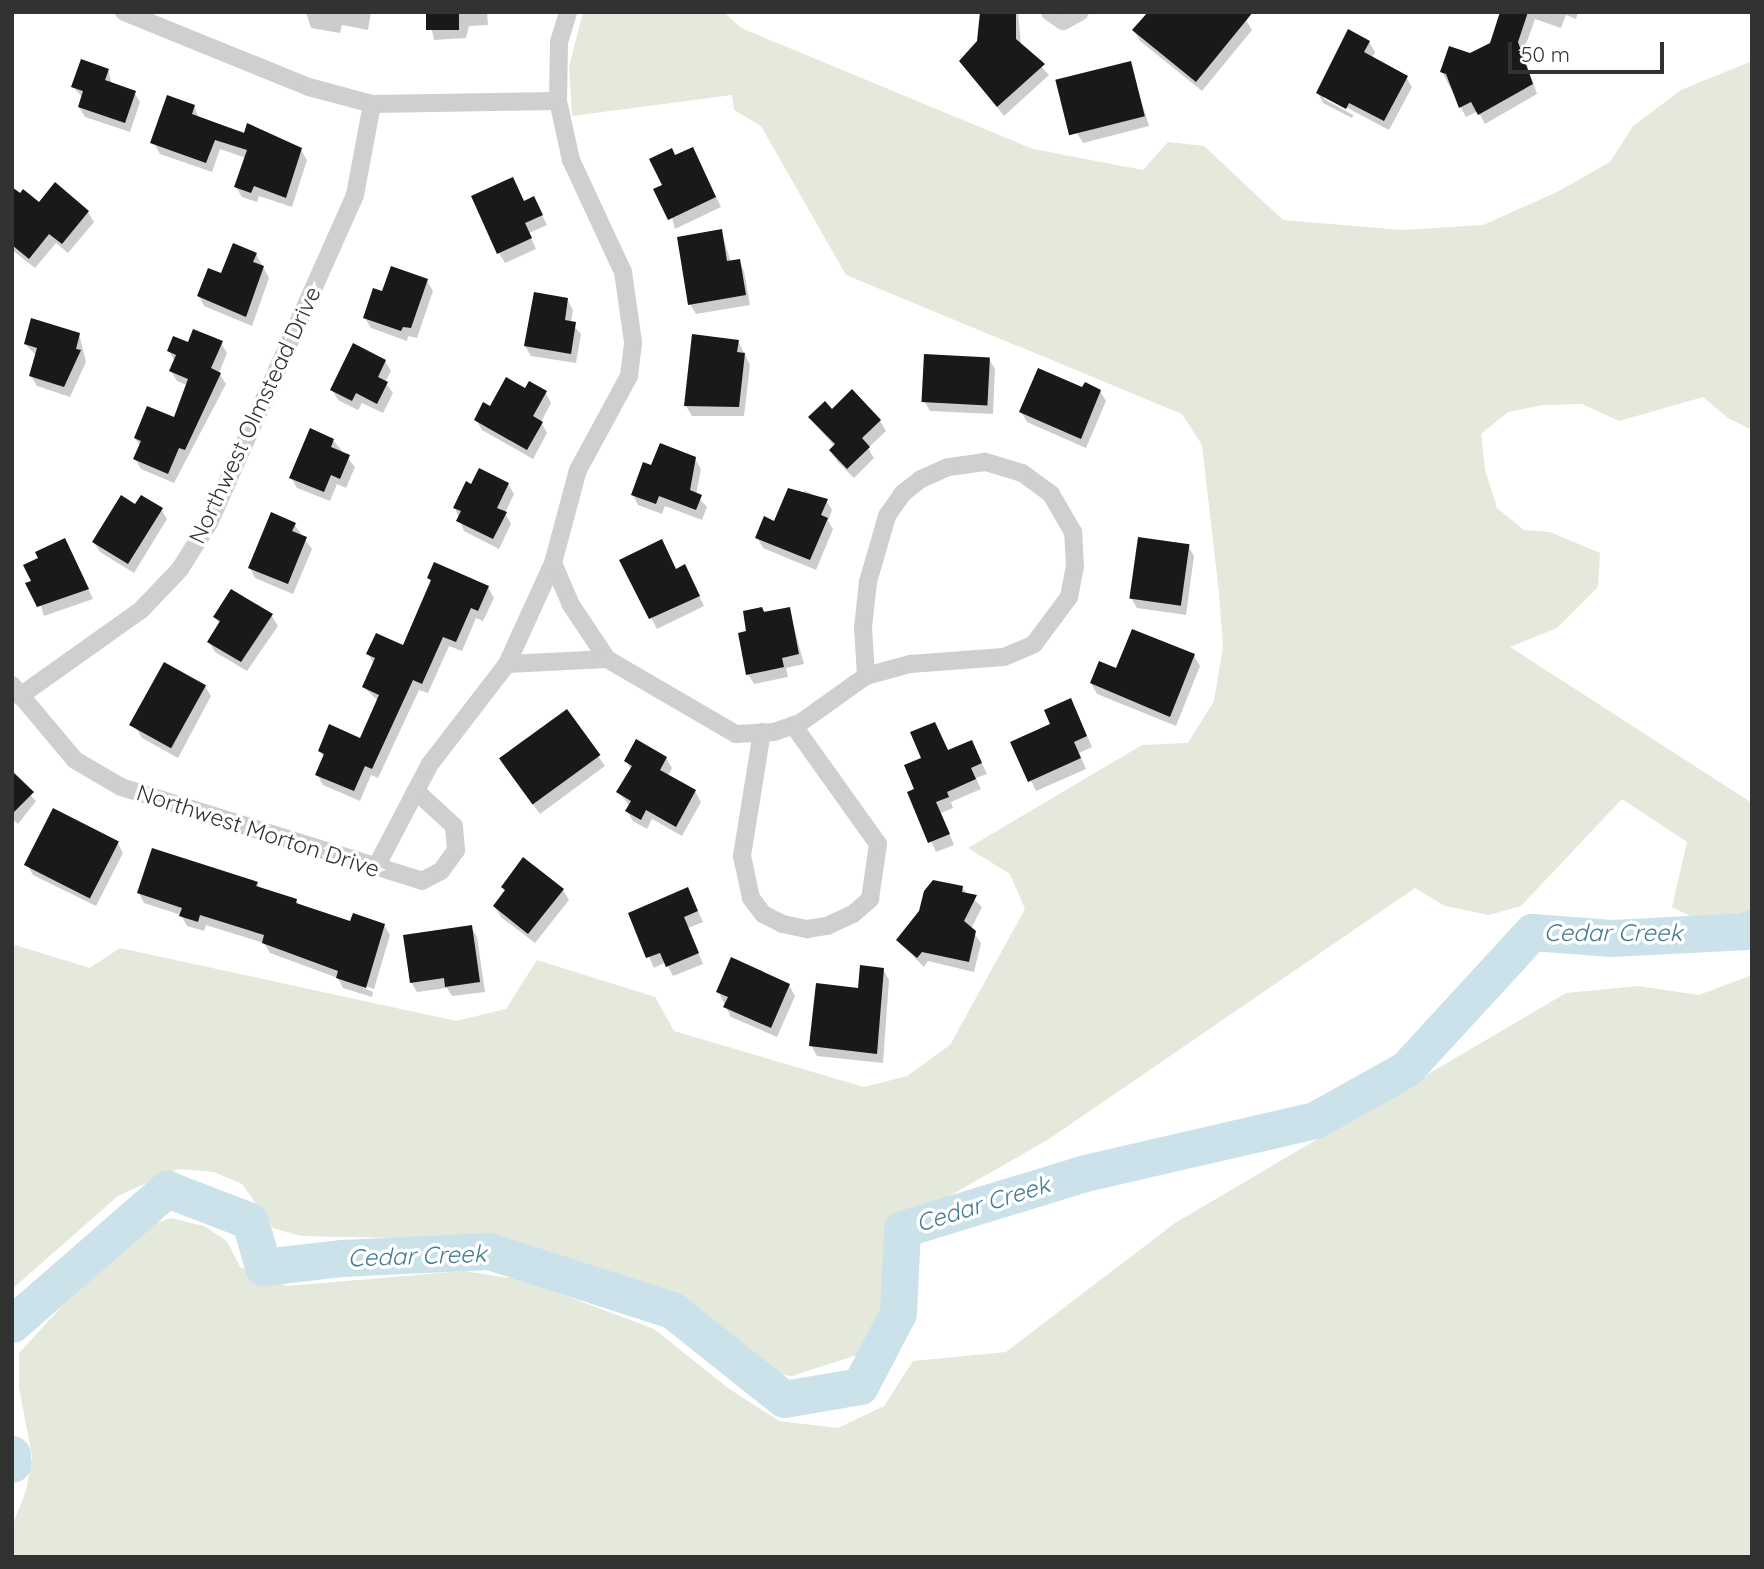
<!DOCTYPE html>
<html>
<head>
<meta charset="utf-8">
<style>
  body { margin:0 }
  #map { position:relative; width:1764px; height:1569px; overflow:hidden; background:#fff; font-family:Quicksand,sans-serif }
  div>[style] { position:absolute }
  .green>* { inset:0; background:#e4e9dc }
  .shadow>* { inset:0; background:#0003 }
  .river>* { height:37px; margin:-18.5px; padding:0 18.5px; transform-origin:18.5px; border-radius:18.5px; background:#cce2eb }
  .building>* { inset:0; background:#191919; transform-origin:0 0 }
  .minor>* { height:18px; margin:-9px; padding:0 9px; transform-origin:9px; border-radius:9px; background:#cfcfcf }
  span { translate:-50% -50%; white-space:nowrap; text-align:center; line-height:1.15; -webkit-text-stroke:7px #fff; paint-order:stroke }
  .street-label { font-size:23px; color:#323232 }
  .water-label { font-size:24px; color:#417b94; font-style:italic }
  .frame { position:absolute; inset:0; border:14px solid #323232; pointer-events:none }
  .scale { position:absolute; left:1508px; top:42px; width:156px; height:32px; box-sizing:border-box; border:4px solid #323232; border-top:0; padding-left:9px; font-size:21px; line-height:24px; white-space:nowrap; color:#323232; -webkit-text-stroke:5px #fff; paint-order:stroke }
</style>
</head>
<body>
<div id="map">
  <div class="green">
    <i style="clip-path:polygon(583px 12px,724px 12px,741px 28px,1033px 149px,1143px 170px,1168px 142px,1204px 146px,1283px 220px,1402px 230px,1483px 225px,1557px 192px,1610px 162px,1633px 126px,1681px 90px,1752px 61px,1752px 430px,1728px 418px,1703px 397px,1619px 421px,1582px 404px,1543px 405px,1508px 412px,1481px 434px,1485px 470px,1497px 508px,1524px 530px,1550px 532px,1600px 553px,1598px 587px,1557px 628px,1510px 647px,1752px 803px,1752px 911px,1722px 920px,1696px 919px,1672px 907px,1687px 842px,1622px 799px,1521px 906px,1489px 915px,1445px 906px,1415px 888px,1049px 1139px,932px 1206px,919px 1247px,881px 1325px,857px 1355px,792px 1376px,768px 1373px,680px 1303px,565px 1262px,488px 1240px,301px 1236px,273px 1228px,242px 1184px,214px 1172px,177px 1169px,118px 1196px,12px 1289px,12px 944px,90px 968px,120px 948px,456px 1021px,506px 1009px,537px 960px,655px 997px,674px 1031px,864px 1087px,907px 1076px,950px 1045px,1025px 909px,1010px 874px,968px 848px,1142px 745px,1188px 743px,1214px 701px,1223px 647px,1219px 593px,1202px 445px,1182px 414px,846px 275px,761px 126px,734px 110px,732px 95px,572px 116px,569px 67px)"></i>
    <i style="clip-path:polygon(1752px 975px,1752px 1557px,12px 1557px,12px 1526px,26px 1491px,32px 1456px,19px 1388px,19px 1353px,76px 1291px,148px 1226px,171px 1218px,204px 1226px,227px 1241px,240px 1267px,287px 1286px,464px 1271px,524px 1280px,654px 1329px,728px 1388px,779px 1421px,838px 1428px,884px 1406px,913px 1361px,1006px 1352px,1175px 1223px,1566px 993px,1638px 986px,1699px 995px)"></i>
  </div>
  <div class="shadow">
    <i style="clip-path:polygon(306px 12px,371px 12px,368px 30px,342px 25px,340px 33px,311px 28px)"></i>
    <i style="clip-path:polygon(428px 12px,487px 12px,488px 25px,469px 26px,466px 38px,434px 40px)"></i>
    <i style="clip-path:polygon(981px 12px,1018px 12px,1021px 45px,1049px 75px,1004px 116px,961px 61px,978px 42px)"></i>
    <i style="clip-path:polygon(1510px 12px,1578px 12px,1576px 19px,1566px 15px,1561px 28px,1535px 19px,1523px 53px,1537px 94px,1485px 124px,1478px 111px,1466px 117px,1442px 72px,1491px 44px)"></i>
    <i style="clip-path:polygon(1246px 20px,1252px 30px,1202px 91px,1140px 41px,1134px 31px)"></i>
    <i style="clip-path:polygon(evenodd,1369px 42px,1375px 52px,1372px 58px,1406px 77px,1412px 87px,1389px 130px,1355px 112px,1352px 118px,1323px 103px,1318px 93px,1369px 42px,1324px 95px,1355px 112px,1353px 115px,1324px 99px,1324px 95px)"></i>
    <i style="clip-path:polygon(1130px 63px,1149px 126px,1083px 143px,1077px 133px)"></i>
    <i style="clip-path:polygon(108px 70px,112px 85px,134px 92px,140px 102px,130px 132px,85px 117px,79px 107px,83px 98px,73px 87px)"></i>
    <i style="clip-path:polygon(194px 106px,199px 118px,301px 150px,307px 160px,292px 207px,259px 196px,257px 202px,242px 197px,236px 187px,246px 158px,220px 149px,212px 172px,160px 154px,154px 143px)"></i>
    <i style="clip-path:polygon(675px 157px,698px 159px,721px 207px,675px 229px,664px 186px)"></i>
    <i style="clip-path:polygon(12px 188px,39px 204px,88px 212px,94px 222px,68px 253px,56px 243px,35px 268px,12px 250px)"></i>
    <i style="clip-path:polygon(524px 203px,539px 209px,547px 225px,529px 233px,536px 249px,505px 263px,499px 253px)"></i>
    <i style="clip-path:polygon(721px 231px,731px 262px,739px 261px,744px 271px,750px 305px,696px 314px,690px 304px)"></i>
    <i style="clip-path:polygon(256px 254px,269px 278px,252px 326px,204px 306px,199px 296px)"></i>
    <i style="clip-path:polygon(427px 281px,433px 291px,417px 338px,408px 336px,407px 341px,371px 328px,365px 318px,383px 293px)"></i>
    <i style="clip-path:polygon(567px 299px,573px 310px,571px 323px,581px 334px,576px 363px,531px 356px,525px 346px)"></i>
    <i style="clip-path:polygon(79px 334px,86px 362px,70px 397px,37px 386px,31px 376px,37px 356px,25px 344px)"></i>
    <i style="clip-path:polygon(694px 336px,738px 341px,750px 365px,744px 416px,692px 416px,686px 406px)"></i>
    <i style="clip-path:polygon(221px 343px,227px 353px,219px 373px,226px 384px,174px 483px,141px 469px,135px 459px,140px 446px,135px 438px,175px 420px,189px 386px,177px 381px,171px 371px,175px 362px,169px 351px)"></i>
    <i style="clip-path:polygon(989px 359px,995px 369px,993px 414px,930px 411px,924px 401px)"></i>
    <i style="clip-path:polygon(385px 361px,391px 371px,385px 382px,393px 393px,383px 413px,362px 403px,358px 410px,338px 400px,332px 390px)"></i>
    <i style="clip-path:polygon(526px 390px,545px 392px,551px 403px,541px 422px,547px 433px,533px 459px,482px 430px,476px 420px)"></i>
    <i style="clip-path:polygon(1083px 390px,1100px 391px,1106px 401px,1086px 448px,1027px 422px,1021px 412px)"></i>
    <i style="clip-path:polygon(832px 411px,880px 421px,886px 431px,868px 448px,874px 458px,854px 478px,837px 461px,831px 451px,835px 447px,810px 418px)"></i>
    <i style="clip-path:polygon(333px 440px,355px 467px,346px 488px,337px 484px,330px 501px,297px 488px,291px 478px)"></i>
    <i style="clip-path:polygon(695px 459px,701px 469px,696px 495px,707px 507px,702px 520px,665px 506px,662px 514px,638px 505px,633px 495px,652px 468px)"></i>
    <i style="clip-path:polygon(508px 484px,514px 494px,505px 513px,511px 524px,499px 549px,464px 531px,455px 508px,472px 486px)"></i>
    <i style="clip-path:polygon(805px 491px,826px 500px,832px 510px,828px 521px,833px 529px,816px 570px,763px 548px,757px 537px)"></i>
    <i style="clip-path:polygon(136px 506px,161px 509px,167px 519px,134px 573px,100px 552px,94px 542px)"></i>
    <i style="clip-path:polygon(294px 524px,312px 549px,293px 594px,255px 578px,250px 568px)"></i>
    <i style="clip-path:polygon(1188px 546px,1194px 556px,1186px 615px,1137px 608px,1131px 598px)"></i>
    <i style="clip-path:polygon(70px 550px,93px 599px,44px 616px,33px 581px,40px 559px)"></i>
    <i style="clip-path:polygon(622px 560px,690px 576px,704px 606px,657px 629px)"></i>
    <i style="clip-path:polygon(429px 578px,488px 587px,494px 598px,483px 621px,476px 618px,462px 651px,449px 646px,428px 693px,419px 690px,378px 778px,371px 775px,360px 801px,323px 785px,317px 774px,324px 758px,320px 751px,361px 740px,378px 701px,364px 687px,374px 664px,368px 654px,404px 647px,431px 583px)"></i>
    <i style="clip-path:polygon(789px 609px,804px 664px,786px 668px,788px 677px,754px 684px,748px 674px,745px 613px)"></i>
    <i style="clip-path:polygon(272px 616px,278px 626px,247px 671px,215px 652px,209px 642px,220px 625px,215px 617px)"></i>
    <i style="clip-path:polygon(1194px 656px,1200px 666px,1176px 726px,1097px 694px,1091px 683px,1117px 670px)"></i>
    <i style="clip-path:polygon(165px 664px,205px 686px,211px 696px,178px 758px,142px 738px,136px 728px)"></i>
    <i style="clip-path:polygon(1076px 710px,1092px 747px,1079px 753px,1086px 769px,1036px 791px,1013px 743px)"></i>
    <i style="clip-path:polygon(567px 711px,605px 766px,540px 814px,507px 769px)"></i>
    <i style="clip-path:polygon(972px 742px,987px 774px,976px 778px,981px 789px,951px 802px,953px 808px,941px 813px,954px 845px,936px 852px,909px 793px,948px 752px)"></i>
    <i style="clip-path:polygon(666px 758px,672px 768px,668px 776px,695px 791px,701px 802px,682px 836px,652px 819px,647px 829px,633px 821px,627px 811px,630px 806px,618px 792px,631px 770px,626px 761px)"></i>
    <i style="clip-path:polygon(12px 775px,36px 801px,18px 824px,12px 819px)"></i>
    <i style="clip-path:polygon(117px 842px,123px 853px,96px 906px,33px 875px,27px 865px)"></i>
    <i style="clip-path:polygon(257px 883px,260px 889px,296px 900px,300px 906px,351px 924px,384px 925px,390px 935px,374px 989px,342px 978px,373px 992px,372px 997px,343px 988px,338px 978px,270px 953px,264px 943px,206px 925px,204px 931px,187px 926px,181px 915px,144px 903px,139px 893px)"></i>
    <i style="clip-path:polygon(503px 887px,563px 890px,569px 900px,535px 943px,501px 917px,495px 907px,506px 892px)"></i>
    <i style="clip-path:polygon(962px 888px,982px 907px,971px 929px,981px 943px,974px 972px,928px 961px,924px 967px,898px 941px,921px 911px)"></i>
    <i style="clip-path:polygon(693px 900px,703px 922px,688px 928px,703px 964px,673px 976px,666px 962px,654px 968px,630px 914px)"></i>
    <i style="clip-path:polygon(471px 927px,477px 937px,485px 992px,452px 996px,447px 988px,417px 992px,411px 982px)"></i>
    <i style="clip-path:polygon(883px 969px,889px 980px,883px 1063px,817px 1056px,811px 1045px)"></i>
    <i style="clip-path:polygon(789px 985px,795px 996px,777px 1037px,731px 1017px,718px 991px)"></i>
  </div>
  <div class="river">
    <i style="left:12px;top:1324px;width:206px;rotate:-41.1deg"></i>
    <i style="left:167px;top:1189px;width:89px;rotate:21.1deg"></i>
    <i style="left:250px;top:1221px;width:48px;rotate:74.2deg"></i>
    <i style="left:263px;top:1267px;width:80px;rotate:-6.5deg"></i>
    <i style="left:342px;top:1258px;width:147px;rotate:-2.7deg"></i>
    <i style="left:489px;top:1251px;width:192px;rotate:17.9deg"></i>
    <i style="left:672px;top:1310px;width:143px;rotate:38.5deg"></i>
    <i style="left:784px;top:1399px;width:77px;rotate:-9.7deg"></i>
    <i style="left:860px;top:1386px;width:82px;rotate:-62.5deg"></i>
    <i style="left:898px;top:1313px;width:84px;rotate:-87.3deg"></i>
    <i style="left:902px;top:1229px;width:191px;rotate:-17deg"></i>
    <i style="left:1085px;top:1173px;width:236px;rotate:-13deg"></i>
    <i style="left:1315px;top:1120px;width:104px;rotate:-29.3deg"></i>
    <i style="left:1406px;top:1069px;width:186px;rotate:-47.4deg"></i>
    <i style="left:1532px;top:932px;width:80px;rotate:4.3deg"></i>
    <i style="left:1612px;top:938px;width:135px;rotate:-3deg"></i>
    <i style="left:1747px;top:931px;width:6px;rotate:-39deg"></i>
    <i style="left:12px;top:1454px;width:10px;rotate:90deg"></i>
  </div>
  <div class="building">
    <i style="left:426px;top:12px;width:33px;height:18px"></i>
    <i style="clip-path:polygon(980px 12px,1016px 12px,1016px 39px,1045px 64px,997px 107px,959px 61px,977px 41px)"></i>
    <i style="clip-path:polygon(1148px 12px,1253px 12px,1196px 82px,1132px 30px)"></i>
    <i style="clip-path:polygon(1500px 12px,1528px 12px,1518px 42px,1533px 84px,1478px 115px,1471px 102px,1459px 108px,1446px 74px,1440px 72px,1449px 46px,1470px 53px,1490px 43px)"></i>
    <i style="clip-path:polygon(1348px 29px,1370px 41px,1364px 52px,1408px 76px,1384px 121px,1349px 103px,1346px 109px,1316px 93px)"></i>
    <i style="clip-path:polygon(81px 59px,109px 69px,105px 80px,136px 91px,125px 123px,78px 107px,83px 91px,71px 87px)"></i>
    <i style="left:1131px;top:61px;width:57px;height:78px;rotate:76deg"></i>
    <i style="clip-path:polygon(167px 95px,195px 105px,192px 114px,244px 133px,247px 123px,302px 148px,286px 198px,254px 186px,251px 193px,234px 187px,247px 150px,215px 140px,206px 163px,150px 143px)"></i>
    <i style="clip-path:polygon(693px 147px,716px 197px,668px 220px,653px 189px,662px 185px,649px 159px,672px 148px,675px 155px)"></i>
    <i style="clip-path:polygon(513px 177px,524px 201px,534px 196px,543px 215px,525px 223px,532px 238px,497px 254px,471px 196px)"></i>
    <i style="clip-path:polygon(55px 182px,89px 211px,62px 244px,49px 234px,29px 259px,12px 245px,12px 187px,20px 193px,23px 189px,39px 202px)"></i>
    <i style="clip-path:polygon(722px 229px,727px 261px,740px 259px,746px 295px,688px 305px,677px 237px)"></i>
    <i style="clip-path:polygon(233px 243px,257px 253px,253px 262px,264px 266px,246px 317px,197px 296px,208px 268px,221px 273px)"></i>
    <i style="clip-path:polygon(391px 266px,428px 279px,411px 328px,403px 327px,401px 331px,363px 318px,373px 288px,382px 291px)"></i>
    <i style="clip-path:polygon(534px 292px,568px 298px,565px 320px,576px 322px,571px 354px,524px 346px)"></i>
    <i style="clip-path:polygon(31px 318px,80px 333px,76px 349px,81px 350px,64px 387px,29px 376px,37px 348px,24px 344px)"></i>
    <i style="clip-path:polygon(193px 329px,223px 341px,211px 368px,221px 373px,185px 450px,179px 448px,168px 474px,133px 459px,141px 441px,134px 438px,147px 406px,174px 417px,188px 379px,169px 371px,176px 355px,167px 351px,173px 336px,188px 342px)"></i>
    <i style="clip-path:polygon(692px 334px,739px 340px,737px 352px,745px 353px,739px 407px,684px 406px)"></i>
    <i style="clip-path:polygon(353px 343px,386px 360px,378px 377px,388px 382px,377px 404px,356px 393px,352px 401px,330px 390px)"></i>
    <i style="left:924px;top:354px;width:66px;height:48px;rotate:3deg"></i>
    <i style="clip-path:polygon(1038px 368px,1082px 387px,1085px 382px,1101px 390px,1081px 439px,1019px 412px)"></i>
    <i style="clip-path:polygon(506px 377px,525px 388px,529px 381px,547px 391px,533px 416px,543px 422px,527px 450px,474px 420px,483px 402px,490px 406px)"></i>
    <i style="clip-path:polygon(852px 389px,881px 420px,862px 438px,870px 447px,847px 469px,829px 450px,835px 444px,808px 417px,825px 401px,832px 409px)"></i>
    <i style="clip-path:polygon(310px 428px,334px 439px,331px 447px,350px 455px,340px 479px,331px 475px,324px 492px,289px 478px)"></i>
    <i style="clip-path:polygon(660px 443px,696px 457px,690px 490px,702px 495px,696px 510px,659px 496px,656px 504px,631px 495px,643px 462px,651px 465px)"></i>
    <i style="clip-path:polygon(479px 468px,509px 483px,497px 508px,507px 512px,493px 539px,456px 521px,461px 511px,453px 508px,466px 481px,471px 484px)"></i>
    <i style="clip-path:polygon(788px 488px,828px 499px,821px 515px,828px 518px,810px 560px,755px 538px,764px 516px,774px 521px)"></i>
    <i style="clip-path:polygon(121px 495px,135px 504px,141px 495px,163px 508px,128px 564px,92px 542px)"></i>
    <i style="clip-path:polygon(271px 512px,296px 523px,292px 531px,307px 537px,288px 584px,248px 568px)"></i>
    <i style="left:1138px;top:537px;width:52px;height:62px;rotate:8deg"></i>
    <i style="clip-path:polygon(65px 538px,89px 589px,37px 607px,25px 583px,31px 581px,23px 565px,38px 558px,35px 552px)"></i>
    <i style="clip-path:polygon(662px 539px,676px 569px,685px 564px,700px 596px,649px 619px,619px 560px)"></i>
    <i style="clip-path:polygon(434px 562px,489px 586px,478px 611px,471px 608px,456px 642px,443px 637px,422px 684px,413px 680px,372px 769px,365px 766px,354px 791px,315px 775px,324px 754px,318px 751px,329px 724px,360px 738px,379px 695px,362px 687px,375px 658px,366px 654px,376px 633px,403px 645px,431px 580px,427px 578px)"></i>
    <i style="clip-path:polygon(231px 589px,273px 614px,241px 662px,207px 642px,220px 621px,213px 617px)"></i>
    <i style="clip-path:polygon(762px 607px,764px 612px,790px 607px,799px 654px,782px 658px,784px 667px,746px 675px,738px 633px,746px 631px,743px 611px)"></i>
    <i style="clip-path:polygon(1132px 629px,1195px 654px,1170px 717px,1090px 683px,1099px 661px,1116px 668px)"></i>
    <i style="left:164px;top:662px;width:48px;height:72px;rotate:29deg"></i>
    <i style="clip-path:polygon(1071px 698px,1087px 736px,1074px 742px,1081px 758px,1028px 782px,1010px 742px,1050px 724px,1044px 710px)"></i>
    <i style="left:567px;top:709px;width:57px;height:84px;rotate:54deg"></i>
    <i style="clip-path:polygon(935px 722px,948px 750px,972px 740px,982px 763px,971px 768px,976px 779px,947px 792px,949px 797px,936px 802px,950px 834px,928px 843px,907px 792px,914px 789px,904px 765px,921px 758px,910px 732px)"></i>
    <i style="clip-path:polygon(636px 739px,667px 757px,660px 770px,696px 790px,676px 827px,646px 810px,641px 820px,625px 811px,631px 801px,616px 792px,632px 766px,624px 761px)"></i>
    <i style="clip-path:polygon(12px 771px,34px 792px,12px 814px)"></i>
    <i style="left:53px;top:808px;width:74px;height:64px;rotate:27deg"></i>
    <i style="clip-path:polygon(152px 848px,258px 882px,256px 886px,297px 899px,296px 903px,350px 921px,353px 913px,385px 924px,366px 988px,336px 978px,338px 971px,262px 943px,264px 935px,200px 915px,198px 922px,179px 916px,182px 908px,137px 893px)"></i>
    <i style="clip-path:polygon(523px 857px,564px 889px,528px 934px,493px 906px,505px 890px,501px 887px)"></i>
    <i style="clip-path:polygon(933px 880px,963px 886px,962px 892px,977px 895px,964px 921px,976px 931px,969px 962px,922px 952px,917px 958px,896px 940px,919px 911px,924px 891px)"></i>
    <i style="clip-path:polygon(688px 887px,698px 911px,684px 917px,699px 953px,666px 967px,660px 953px,646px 958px,628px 913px)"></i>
    <i style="clip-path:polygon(472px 925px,480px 982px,445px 987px,444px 978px,410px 983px,403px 935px)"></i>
    <i style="clip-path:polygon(731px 957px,790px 984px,771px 1028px,723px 1007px,728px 997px,716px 992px)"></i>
    <i style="clip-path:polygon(860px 965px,884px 968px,877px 1054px,809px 1046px,816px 983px,858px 988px)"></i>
  </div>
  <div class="minor">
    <i style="left:124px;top:12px;width:200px;rotate:22.1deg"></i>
    <i style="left:309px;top:87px;width:65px;rotate:15.1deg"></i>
    <i style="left:372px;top:104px;width:186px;rotate:-0.9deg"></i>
    <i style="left:1050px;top:12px;width:16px;rotate:35deg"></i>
    <i style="left:1063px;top:21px;width:19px;rotate:-28deg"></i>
    <i style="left:553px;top:563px;width:46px;rotate:66.8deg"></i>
    <i style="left:571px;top:605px;width:65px;rotate:56.3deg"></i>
    <i style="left:507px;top:664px;width:100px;rotate:-2.9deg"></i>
    <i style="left:607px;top:659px;width:149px;rotate:30.2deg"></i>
    <i style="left:736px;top:734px;width:38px;rotate:-3deg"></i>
    <i style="left:774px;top:732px;width:28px;rotate:-19deg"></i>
    <i style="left:800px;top:723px;width:81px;rotate:-35.5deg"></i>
    <i style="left:866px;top:676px;width:46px;rotate:-15.3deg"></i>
    <i style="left:910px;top:664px;width:94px;rotate:-4.3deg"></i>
    <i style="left:1004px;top:657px;width:33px;rotate:-23deg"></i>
    <i style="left:1034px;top:644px;width:59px;rotate:-53.3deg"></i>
    <i style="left:1069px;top:597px;width:31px;rotate:-79deg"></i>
    <i style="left:1075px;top:567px;width:35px;rotate:-93deg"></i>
    <i style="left:1073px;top:532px;width:44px;rotate:-120.1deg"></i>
    <i style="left:1051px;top:494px;width:36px;rotate:-144deg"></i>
    <i style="left:1022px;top:473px;width:39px;rotate:-163deg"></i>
    <i style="left:985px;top:462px;width:37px;rotate:172deg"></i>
    <i style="left:948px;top:467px;width:30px;rotate:156deg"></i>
    <i style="left:921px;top:479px;width:23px;rotate:142deg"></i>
    <i style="left:903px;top:493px;width:28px;rotate:125deg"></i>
    <i style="left:887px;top:516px;width:69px;rotate:106.1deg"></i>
    <i style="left:868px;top:582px;width:45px;rotate:96.3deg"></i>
    <i style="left:863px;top:627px;width:49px;rotate:86.5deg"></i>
    <i style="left:12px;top:685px;width:98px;rotate:50deg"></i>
    <i style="left:75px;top:760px;width:53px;rotate:30.4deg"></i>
    <i style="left:121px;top:787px;width:315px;rotate:17.3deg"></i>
    <i style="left:422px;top:881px;width:21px;rotate:-28deg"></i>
    <i style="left:441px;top:871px;width:26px;rotate:-54deg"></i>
    <i style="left:456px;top:850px;width:24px;rotate:-95deg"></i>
    <i style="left:454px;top:826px;width:52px;rotate:-137.4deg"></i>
    <i style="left:20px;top:696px;width:148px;rotate:-35.4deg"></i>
    <i style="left:141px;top:610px;width:57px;rotate:-46.4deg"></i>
    <i style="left:180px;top:569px;width:54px;rotate:-57.8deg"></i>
    <i style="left:209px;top:523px;width:359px;rotate:-66deg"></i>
    <i style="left:355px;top:195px;width:93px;rotate:-79.4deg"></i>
    <i style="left:762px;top:732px;width:126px;rotate:99.2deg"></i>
    <i style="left:742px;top:856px;width:43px;rotate:77.9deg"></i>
    <i style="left:751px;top:898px;width:20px;rotate:53deg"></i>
    <i style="left:763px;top:914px;width:22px;rotate:27deg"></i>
    <i style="left:783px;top:924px;width:25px;rotate:12deg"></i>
    <i style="left:807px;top:929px;width:20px;rotate:-9deg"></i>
    <i style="left:827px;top:926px;width:29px;rotate:-25deg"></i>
    <i style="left:853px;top:914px;width:23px;rotate:-41deg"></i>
    <i style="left:870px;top:899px;width:56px;rotate:-81.7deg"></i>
    <i style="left:878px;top:844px;width:146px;rotate:-125.5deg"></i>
    <i style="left:375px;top:869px;width:119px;rotate:-62.4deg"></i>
    <i style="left:430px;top:764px;width:126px;rotate:-52.4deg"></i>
    <i style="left:507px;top:664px;width:111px;rotate:-65.5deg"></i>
    <i style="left:553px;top:563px;width:96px;rotate:-75deg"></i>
    <i style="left:578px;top:470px;width:107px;rotate:-61.5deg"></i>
    <i style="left:629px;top:376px;width:34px;rotate:-83deg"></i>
    <i style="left:633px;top:342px;width:71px;rotate:-98.1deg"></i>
    <i style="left:623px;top:272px;width:123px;rotate:-114.9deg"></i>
    <i style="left:571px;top:160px;width:60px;rotate:-102.4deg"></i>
    <i style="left:558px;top:101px;width:59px;rotate:-89deg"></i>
    <i style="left:559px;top:42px;width:31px;rotate:-73deg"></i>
  </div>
  <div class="street-label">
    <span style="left:255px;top:415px;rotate:-65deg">Northwest Olmstead Drive</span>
    <span style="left:258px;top:831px;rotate:18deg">Northwest Morton Drive</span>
  </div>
  <div class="water-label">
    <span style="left:1613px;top:933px">Cedar Creek</span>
    <span style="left:983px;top:1204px;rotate:-17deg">Cedar Creek</span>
    <span style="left:417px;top:1256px;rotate:-2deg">Cedar Creek</span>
  </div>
  <div class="frame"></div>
  <div class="scale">50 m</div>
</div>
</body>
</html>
